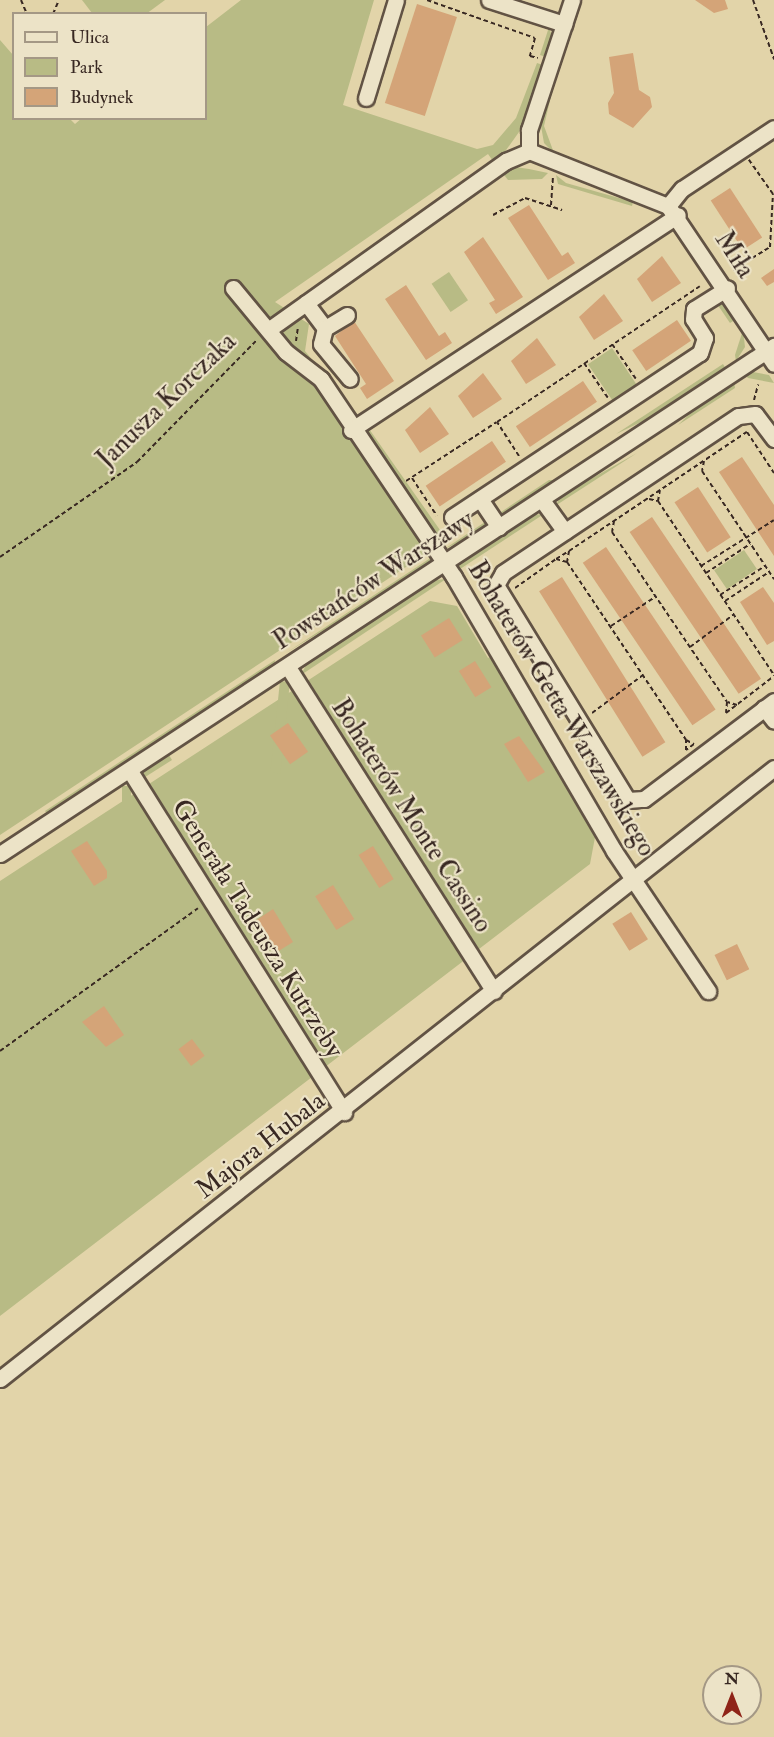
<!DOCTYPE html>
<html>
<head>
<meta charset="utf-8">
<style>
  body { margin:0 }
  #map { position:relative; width:774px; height:1737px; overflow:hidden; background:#e2d4a9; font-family:"IM FELL Double Pica",serif }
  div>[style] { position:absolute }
  .green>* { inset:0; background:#b8bb85; transform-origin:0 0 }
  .building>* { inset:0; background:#d4a478; transform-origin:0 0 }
  .path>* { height:2px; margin-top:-1px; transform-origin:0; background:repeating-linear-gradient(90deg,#382822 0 4.5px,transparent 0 7.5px) }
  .roads { filter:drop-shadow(2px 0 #625344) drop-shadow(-2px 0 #625344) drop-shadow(0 2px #625344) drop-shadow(0 -2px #625344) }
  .minor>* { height:15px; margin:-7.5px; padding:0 7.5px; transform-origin:7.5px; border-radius:7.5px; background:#ece3c7 }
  span { translate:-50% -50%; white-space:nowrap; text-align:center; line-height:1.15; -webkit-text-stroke:4.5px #ece3c7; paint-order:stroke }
  .street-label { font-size:26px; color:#382822 }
  .legend { position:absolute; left:12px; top:12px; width:195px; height:108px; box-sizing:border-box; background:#ece3c7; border:2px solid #a49885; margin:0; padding:8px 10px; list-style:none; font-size:18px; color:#382822 }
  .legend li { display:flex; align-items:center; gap:12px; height:30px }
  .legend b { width:30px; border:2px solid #a49885 }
  .north { position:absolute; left:702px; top:1665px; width:60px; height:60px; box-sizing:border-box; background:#ece3c7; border:2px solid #a49885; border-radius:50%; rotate:0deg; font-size:16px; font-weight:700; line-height:24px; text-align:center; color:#382822 }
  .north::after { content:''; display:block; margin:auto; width:21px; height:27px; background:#8f2418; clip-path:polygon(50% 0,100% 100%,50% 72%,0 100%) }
</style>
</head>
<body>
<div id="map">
  <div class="green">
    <i style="clip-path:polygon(82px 0,165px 0,146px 14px,92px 13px)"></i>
    <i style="clip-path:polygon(241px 0,374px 0,343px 105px,477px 149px,493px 145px,516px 118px,537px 63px,543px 65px,519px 132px,504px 153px,493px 161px,488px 154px,275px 302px,309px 324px,305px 351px,367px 426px,447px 540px,0 835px,0 40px,13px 55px,14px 118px,70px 119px,75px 124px,82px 118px,206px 118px,206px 27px)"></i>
    <i style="clip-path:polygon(549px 27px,552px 37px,546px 57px,540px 55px)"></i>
    <i style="clip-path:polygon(557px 70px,544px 126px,554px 153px,544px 143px,541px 126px)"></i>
    <i style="clip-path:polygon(515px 167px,529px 169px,548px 173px,542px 179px,508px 180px,501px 171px)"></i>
    <i style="clip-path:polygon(556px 175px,566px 183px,633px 202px,632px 206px,558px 184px)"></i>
    <i style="left:449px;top:272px;width:34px;height:21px;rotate:56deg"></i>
    <i style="clip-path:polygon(722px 299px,738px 318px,730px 323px,715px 301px)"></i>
    <i style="clip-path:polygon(743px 330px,745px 347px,736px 361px,735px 355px)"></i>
    <i style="left:612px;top:348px;width:46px;height:29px;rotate:56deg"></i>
    <i style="clip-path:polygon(723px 364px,726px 369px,658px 414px,616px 434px)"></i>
    <i style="clip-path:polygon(753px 372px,769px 375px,774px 383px,748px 378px,745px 375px)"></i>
    <i style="clip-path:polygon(734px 381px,735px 388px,678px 425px,700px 404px)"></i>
    <i style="clip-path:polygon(637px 453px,555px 506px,562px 495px)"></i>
    <i style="clip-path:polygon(549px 480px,555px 480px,507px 515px,498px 514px)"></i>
    <i style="clip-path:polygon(544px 514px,457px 571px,460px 563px,533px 515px)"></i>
    <i style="clip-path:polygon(488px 520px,486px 528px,443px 550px)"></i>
    <i style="left:744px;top:550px;width:23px;height:36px;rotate:56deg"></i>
    <i style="clip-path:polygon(432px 557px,429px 566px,286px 653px)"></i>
    <i style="clip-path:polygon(446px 579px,301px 675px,306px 665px,436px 580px)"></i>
    <i style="clip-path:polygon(430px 601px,457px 606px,488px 658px,494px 655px,596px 832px,590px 864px,0 1316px,0 881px)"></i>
    <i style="clip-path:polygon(275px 660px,274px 666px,49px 816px,45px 811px)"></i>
    <i style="left:280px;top:681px;width:10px;height:92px;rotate:6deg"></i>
    <i style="clip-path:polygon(169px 755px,172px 760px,142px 779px,144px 771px)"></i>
    <i style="left:122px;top:786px;width:9px;height:144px"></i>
  </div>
  <div class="building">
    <i style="clip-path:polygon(695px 0,725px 0,728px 9px,714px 13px)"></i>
    <i style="left:417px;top:4px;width:42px;height:104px;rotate:18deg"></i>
    <i style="clip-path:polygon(633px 53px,639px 90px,650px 97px,652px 107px,633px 128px,609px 114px,608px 103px,614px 93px,609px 57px)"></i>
    <i style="left:730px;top:188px;width:59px;height:23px;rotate:57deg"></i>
    <i style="clip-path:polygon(529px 205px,562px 256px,568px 252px,575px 263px,548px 280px,508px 218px)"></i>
    <i style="clip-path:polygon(483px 237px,523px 297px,496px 314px,489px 303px,495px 300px,464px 252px)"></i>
    <i style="clip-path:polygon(662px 256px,681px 283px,652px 302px,637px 279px)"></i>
    <i style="clip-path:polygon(774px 269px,774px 282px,767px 286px,761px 278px)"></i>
    <i style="clip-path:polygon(406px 285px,439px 336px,445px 332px,452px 343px,426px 360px,385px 299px)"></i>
    <i style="clip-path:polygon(604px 294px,623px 321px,594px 340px,579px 317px)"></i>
    <i style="left:677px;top:320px;width:25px;height:54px;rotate:56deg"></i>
    <i style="clip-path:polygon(354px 321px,394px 381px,367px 399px,360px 388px,366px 384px,335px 336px)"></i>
    <i style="clip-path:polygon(537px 338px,556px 365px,526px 384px,511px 361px)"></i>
    <i style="clip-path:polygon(483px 373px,502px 399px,473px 418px,458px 396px)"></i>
    <i style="left:583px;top:381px;width:25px;height:81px;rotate:56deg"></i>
    <i style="clip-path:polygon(430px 407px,449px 434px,420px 453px,405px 430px)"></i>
    <i style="left:492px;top:441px;width:25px;height:80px;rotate:56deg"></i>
    <i style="clip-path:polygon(742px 457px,774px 505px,774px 556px,719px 472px)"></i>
    <i style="left:698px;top:487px;width:60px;height:28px;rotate:57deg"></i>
    <i style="left:652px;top:517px;width:195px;height:27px;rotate:56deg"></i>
    <i style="left:606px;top:547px;width:196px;height:28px;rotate:56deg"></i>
    <i style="left:562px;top:577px;width:195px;height:27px;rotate:58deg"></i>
    <i style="clip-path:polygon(763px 587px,774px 603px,774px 641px,767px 645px,740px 602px)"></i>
    <i style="left:449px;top:618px;width:26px;height:33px;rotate:58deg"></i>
    <i style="left:475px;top:661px;width:31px;height:19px;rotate:58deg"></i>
    <i style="left:288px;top:723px;width:35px;height:22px;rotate:55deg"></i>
    <i style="clip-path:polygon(519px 736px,545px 772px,528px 782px,504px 744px)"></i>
    <i style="clip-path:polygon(87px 841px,107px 871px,107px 878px,94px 886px,71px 851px)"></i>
    <i style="left:373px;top:846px;width:39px;height:17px;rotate:58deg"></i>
    <i style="left:333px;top:885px;width:40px;height:21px;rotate:58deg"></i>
    <i style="clip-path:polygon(273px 909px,293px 942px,277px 952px,252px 923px)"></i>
    <i style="left:631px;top:912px;width:32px;height:22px;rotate:58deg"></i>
    <i style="left:737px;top:944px;width:28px;height:25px;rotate:64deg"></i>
    <i style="clip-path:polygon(104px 1006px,124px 1035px,106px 1047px,82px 1022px)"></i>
    <i style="left:192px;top:1039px;width:21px;height:17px;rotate:53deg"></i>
  </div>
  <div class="path">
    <i style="left:21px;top:0;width:15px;rotate:67deg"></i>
    <i style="left:427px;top:0;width:114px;rotate:19.4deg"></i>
    <i style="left:535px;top:38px;width:19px;rotate:106deg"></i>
    <i style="left:530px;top:56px;width:8px;rotate:14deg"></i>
    <i style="left:753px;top:0;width:63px;rotate:70.4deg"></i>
    <i style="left:53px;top:14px;width:15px;rotate:-67deg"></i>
    <i style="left:551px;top:205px;width:28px;rotate:-86deg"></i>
    <i style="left:493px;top:215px;width:36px;rotate:-28deg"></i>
    <i style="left:525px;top:198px;width:39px;rotate:18deg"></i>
    <i style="left:733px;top:270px;width:44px;rotate:-31.9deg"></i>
    <i style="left:770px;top:247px;width:53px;rotate:-86.8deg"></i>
    <i style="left:773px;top:194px;width:42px;rotate:-125.2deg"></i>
    <i style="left:296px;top:341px;width:15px;rotate:-82deg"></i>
    <i style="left:612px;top:344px;width:42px;rotate:55.6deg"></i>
    <i style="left:584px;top:363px;width:42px;rotate:55.6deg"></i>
    <i style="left:754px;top:400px;width:16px;rotate:-75deg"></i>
    <i style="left:519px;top:456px;width:40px;rotate:-122.9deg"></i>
    <i style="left:497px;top:422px;width:244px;rotate:-33.8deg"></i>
    <i style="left:704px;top:461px;width:10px;rotate:101deg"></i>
    <i style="left:702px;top:471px;width:130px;rotate:56.3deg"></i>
    <i style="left:412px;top:478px;width:45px;rotate:56.7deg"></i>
    <i style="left:406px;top:481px;width:108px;rotate:-33deg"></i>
    <i style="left:649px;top:499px;width:9px;rotate:13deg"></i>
    <i style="left:658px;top:501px;width:11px;rotate:-80deg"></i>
    <i style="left:658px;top:501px;width:209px;rotate:56.3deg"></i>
    <i style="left:614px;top:521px;width:11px;rotate:100deg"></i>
    <i style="left:612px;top:532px;width:205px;rotate:55.9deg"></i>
    <i style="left:569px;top:551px;width:214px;rotate:-33.8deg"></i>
    <i style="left:747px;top:432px;width:49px;rotate:56.6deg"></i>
    <i style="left:0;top:557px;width:167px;rotate:-34.7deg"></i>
    <i style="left:137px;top:462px;width:171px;rotate:-45.5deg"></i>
    <i style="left:567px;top:562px;width:11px;rotate:-165deg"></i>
    <i style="left:556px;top:559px;width:15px;rotate:-32deg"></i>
    <i style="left:569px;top:551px;width:11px;rotate:100deg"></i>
    <i style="left:567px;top:562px;width:214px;rotate:56.2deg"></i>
    <i style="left:701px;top:566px;width:86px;rotate:-32.2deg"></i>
    <i style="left:706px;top:573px;width:53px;rotate:-33.4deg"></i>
    <i style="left:515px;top:588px;width:50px;rotate:-35.3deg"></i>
    <i style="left:720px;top:595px;width:54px;rotate:-32.8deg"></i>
    <i style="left:725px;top:601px;width:53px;rotate:-33.4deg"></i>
    <i style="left:611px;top:626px;width:53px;rotate:-33.4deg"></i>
    <i style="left:690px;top:647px;width:54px;rotate:-36.7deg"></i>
    <i style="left:737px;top:705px;width:10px;rotate:-163deg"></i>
    <i style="left:727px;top:702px;width:11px;rotate:95deg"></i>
    <i style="left:726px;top:713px;width:61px;rotate:-37.6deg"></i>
    <i style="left:592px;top:713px;width:64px;rotate:-36.7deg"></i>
    <i style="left:686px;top:740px;width:9px;rotate:27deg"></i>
    <i style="left:694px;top:744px;width:10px;rotate:143deg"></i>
    <i style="left:686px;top:750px;width:10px;rotate:-90deg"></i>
    <i style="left:0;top:1051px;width:244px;rotate:-35.8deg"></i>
  </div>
  <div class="roads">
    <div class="minor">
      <i style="left:489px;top:0;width:79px;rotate:17.7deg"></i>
      <i style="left:366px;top:98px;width:102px;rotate:-73deg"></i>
      <i style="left:529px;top:151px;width:149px;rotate:21.6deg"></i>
      <i style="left:668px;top:206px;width:190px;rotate:56.1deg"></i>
      <i style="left:529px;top:151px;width:21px;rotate:-90deg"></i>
      <i style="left:529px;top:130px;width:137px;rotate:-71.7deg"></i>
      <i style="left:668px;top:206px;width:22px;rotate:-51deg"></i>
      <i style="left:682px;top:189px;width:110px;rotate:-33.5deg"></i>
      <i style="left:233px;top:288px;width:83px;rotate:50.4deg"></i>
      <i style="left:286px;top:352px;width:44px;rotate:37.6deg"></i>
      <i style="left:321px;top:379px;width:239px;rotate:56.1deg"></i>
      <i style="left:454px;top:577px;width:317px;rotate:59.7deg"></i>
      <i style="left:614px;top:851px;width:169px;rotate:56.1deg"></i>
      <i style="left:306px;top:303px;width:31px;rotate:53deg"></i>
      <i style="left:347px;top:315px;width:26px;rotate:149deg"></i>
      <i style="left:325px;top:328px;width:16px;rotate:104deg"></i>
      <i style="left:321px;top:344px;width:45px;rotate:50.4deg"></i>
      <i style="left:268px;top:330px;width:292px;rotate:-35.4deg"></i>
      <i style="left:506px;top:161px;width:25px;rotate:-23deg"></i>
      <i style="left:351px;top:430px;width:391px;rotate:-33.3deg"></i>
      <i style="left:774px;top:439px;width:31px;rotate:-127deg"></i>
      <i style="left:755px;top:414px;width:17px;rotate:173deg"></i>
      <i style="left:738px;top:416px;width:283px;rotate:146.3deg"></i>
      <i style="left:503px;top:573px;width:14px;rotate:120deg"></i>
      <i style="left:496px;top:585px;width:252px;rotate:58.5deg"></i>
      <i style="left:628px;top:800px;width:16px;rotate:-4deg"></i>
      <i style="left:644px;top:799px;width:163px;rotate:-37deg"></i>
      <i style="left:480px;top:499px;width:34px;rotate:56deg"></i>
      <i style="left:542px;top:500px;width:39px;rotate:54deg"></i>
      <i style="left:452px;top:517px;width:297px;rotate:-33.5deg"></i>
      <i style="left:700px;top:353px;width:16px;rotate:-72deg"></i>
      <i style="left:705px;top:338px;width:22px;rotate:-122deg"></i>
      <i style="left:693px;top:319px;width:10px;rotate:-84deg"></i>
      <i style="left:694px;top:309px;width:39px;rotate:-32deg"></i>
      <i style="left:288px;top:667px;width:384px;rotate:57.6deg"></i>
      <i style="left:764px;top:708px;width:16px;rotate:52deg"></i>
      <i style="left:130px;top:771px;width:403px;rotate:57.9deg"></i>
      <i style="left:0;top:854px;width:926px;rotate:-33.28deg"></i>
      <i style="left:0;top:1379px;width:986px;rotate:-38.29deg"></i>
    </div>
  </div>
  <div class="street-label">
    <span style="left:734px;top:255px;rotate:57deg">Miła</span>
    <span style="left:167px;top:401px;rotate:-44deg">Janusza Korczaka</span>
    <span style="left:374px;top:581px;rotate:-33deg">Powstańców Warszawy</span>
    <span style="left:561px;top:709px;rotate:59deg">Bohaterów Getta Warszawskiego</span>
    <span style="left:411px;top:816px;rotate:57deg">Bohaterów Monte Cassino</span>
    <span style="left:257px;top:929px;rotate:58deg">Generała Tadeusza Kutrzeby</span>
    <span style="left:261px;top:1146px;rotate:-38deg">Majora Hubala</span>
  </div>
  <ul class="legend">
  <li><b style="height:8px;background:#ece3c7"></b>Ulica</li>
  <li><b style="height:16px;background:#b8bb85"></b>Park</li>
  <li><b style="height:16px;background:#d4a478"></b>Budynek</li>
  </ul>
  <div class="north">N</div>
</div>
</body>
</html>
